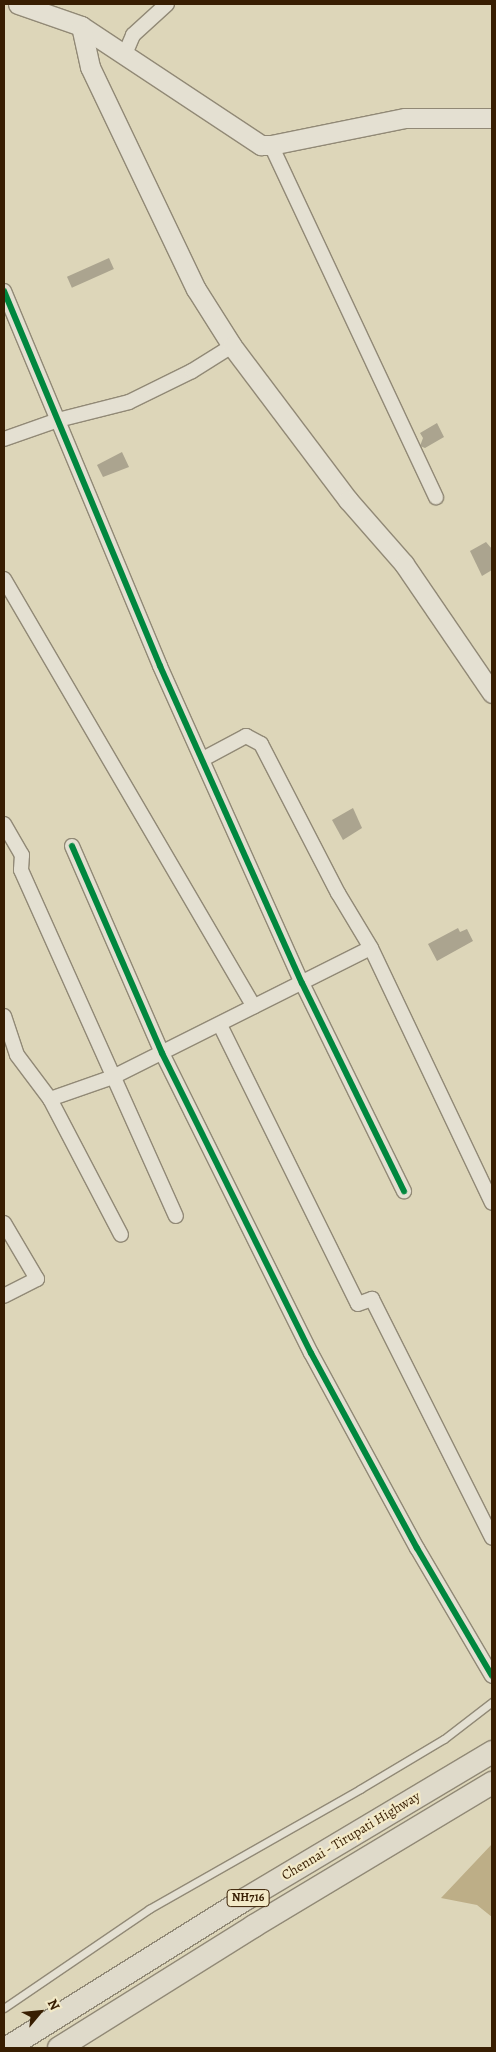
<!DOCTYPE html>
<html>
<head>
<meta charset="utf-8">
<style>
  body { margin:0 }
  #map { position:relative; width:496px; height:2052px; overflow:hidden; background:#ddd6b9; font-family:Alegreya,serif }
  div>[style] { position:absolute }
  .water>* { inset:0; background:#bdae87 }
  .building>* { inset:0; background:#aba48f; transform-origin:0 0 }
  .roads { filter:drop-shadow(1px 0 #918976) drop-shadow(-1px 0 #918976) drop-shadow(0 1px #918976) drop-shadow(0 -1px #918976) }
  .service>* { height:7px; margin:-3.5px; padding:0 3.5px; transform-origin:3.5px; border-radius:3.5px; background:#e4e0d2 }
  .minor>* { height:14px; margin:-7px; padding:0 7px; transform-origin:7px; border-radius:7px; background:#e4e0d2 }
  .secondary>* { height:19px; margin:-9.5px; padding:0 9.5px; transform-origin:9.5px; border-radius:9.5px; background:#e4e0d2 }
  .trunk>* { height:22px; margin:-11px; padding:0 11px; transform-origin:11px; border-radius:11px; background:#dfdaca }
  .cycleway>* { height:6px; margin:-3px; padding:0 3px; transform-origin:3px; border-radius:3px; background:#00873e }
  span { translate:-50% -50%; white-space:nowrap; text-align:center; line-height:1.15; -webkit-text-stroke:4.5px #f3eac8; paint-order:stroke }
  .shield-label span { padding:1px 4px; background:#f3eac8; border:1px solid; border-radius:4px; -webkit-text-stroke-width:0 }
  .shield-label { font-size:12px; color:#381e02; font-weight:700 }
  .street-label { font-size:14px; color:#381e02 }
  .frame { position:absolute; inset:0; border:5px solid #381e02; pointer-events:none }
  .north { position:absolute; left:15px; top:1987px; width:50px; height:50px; -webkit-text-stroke:4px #f3eac8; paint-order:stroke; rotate:62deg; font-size:14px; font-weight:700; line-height:20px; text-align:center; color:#381e02 }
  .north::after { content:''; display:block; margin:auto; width:18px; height:22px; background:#381e02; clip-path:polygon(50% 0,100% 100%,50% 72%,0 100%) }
</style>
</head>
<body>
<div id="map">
  <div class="water">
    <i style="clip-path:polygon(492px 1844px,492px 1917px,477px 1905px,441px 1898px)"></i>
  </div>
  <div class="building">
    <i style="left:109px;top:258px;width:12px;height:46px;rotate:66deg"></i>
    <i style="clip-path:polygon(437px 423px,444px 437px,425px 448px,420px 446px,423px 438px,420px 433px)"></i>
    <i style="clip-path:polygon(122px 452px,129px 467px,103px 477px,97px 465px)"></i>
    <i style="clip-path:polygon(486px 542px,492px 549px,492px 570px,482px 576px,470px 551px)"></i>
    <i style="clip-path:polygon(353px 808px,362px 828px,343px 840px,332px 820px)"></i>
    <i style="clip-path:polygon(458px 928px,460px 932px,467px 929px,473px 941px,437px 961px,428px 944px)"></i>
  </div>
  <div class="roads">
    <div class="service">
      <i style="left:4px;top:2008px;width:176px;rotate:-34.3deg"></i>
      <i style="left:149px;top:1909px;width:243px;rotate:-29.6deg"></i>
      <i style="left:360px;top:1789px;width:98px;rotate:-30.8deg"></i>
      <i style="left:444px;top:1739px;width:61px;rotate:-37.6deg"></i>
    </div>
    <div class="minor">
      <i style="left:125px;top:54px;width:21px;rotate:-67deg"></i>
      <i style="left:133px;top:35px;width:46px;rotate:-42.4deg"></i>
      <i style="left:271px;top:145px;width:389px;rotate:64.9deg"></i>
      <i style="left:4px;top:291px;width:406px;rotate:67.4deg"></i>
      <i style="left:160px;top:666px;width:347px;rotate:65.9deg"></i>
      <i style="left:302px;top:983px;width:232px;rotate:63.9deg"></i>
      <i style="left:4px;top:439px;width:57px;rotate:-19.4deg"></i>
      <i style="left:58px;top:420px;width:73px;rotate:-14.2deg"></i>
      <i style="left:129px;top:402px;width:70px;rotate:-26.2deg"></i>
      <i style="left:192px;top:371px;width:47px;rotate:-32deg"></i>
      <i style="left:4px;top:579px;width:495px;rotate:59.7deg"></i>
      <i style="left:203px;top:759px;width:49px;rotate:-28.1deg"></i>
      <i style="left:246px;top:736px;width:17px;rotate:28deg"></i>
      <i style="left:261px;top:744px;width:168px;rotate:62.7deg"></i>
      <i style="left:338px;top:893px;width:64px;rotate:59deg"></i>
      <i style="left:371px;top:948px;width:282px;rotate:64.6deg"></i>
      <i style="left:4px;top:824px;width:36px;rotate:60deg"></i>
      <i style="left:22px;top:855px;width:15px;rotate:94deg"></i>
      <i style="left:21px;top:870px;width:379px;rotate:65.9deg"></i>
      <i style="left:72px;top:846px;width:226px;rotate:66.5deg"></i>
      <i style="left:162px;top:1053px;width:335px;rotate:63.6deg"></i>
      <i style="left:311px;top:1353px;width:222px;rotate:61.5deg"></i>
      <i style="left:417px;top:1548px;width:148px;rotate:59.6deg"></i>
      <i style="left:4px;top:1016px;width:41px;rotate:71.6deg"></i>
      <i style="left:17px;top:1055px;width:55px;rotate:53.1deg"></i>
      <i style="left:50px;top:1099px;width:153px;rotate:62.4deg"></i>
      <i style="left:220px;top:1025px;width:311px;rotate:63.7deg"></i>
      <i style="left:358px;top:1304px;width:15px;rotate:-20deg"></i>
      <i style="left:372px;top:1299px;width:267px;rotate:63.3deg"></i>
      <i style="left:50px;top:1099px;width:67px;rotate:-19.2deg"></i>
      <i style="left:113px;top:1077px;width:288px;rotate:-26.6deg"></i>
      <i style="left:4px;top:1223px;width:65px;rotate:59.5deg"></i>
      <i style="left:37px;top:1279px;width:37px;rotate:153deg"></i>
    </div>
    <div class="secondary">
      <i style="left:18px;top:4px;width:67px;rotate:19.2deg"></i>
      <i style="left:81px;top:26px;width:216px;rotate:33.5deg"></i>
      <i style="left:261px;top:145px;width:10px"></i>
      <i style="left:271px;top:145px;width:137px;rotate:-11.4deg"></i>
      <i style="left:405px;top:118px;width:87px"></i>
      <i style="left:81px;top:26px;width:42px;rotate:77.6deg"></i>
      <i style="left:90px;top:67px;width:246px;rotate:64.5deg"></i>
      <i style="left:196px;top:289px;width:67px;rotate:57.7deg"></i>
      <i style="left:232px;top:346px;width:193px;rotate:53deg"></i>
      <i style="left:348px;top:500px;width:85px;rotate:48.8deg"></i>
      <i style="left:404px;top:564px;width:156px;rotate:55.7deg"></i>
    </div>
    <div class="trunk">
      <i style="left:7px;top:2048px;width:279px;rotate:-32deg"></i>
      <i style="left:244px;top:1900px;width:289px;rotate:-30.8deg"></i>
      <i style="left:59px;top:2048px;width:230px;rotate:-32deg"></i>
      <i style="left:254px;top:1926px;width:278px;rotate:-31deg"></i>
    </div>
  </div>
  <div class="cycleway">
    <i style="left:4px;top:291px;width:406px;rotate:67.4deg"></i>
    <i style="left:160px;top:666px;width:347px;rotate:65.9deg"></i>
    <i style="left:302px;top:983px;width:232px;rotate:63.9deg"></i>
    <i style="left:72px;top:846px;width:226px;rotate:66.5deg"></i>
    <i style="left:162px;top:1053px;width:335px;rotate:63.6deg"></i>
    <i style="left:311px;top:1353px;width:222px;rotate:61.5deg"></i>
    <i style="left:417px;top:1548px;width:148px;rotate:59.6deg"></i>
  </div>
  <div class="shield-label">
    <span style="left:248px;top:1898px">NH716</span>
  </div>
  <div class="street-label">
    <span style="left:351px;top:1836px;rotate:-31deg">Chennai - Tirupati Highway</span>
  </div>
  <div class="frame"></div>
  <div class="north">N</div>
</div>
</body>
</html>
